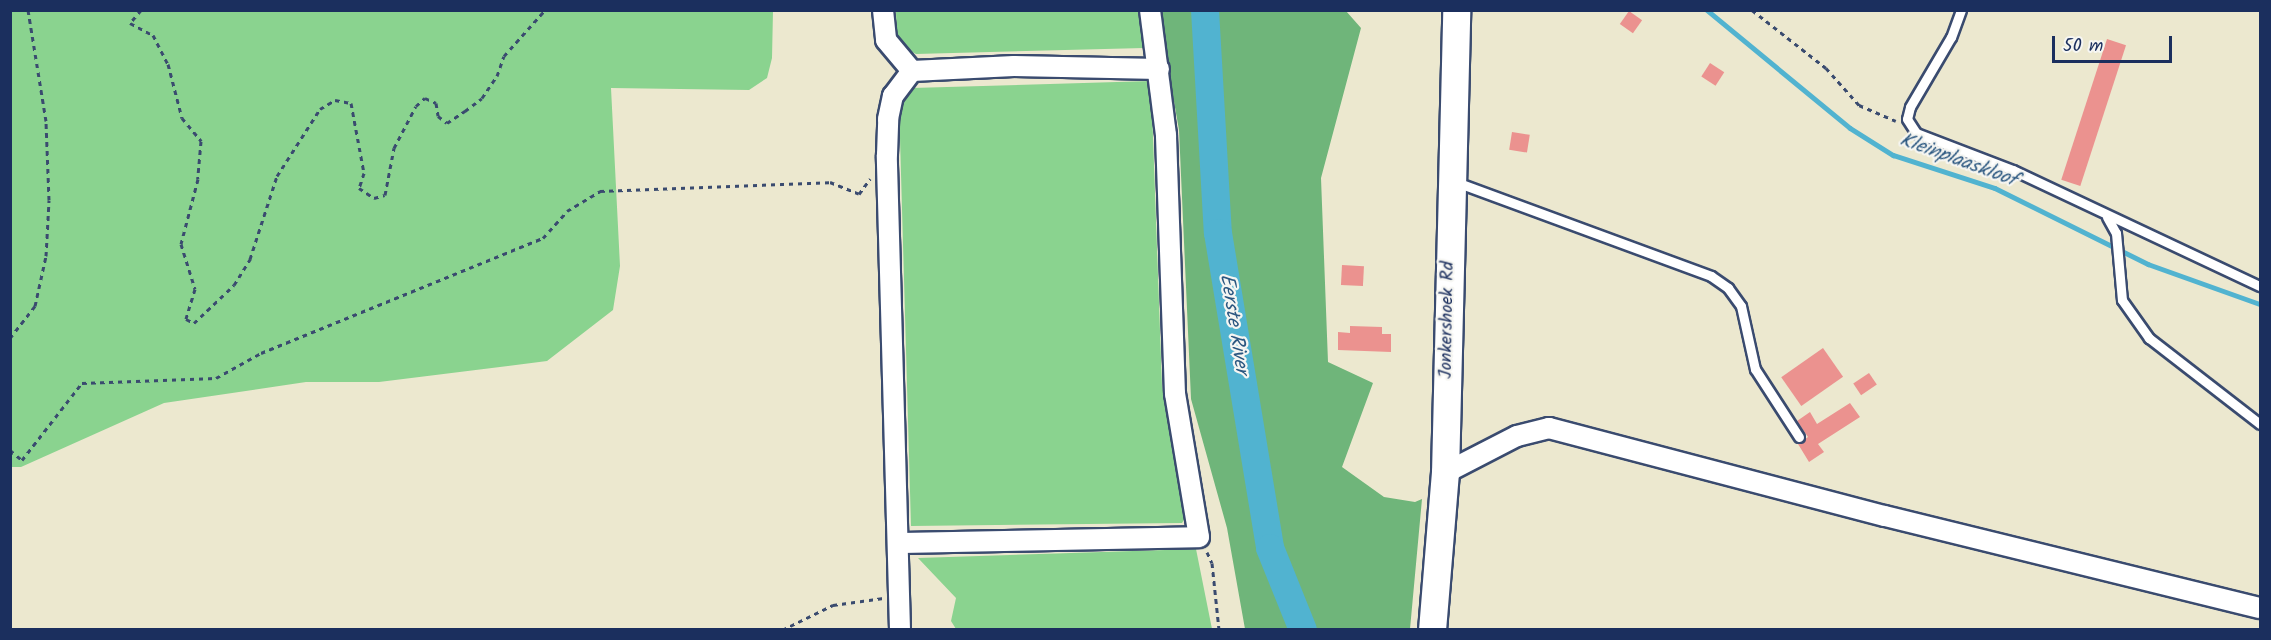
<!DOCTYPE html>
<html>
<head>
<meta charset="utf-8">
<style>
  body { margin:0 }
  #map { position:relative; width:2271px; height:640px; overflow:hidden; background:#ece8cf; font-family:Kalam,sans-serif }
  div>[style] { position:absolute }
  .green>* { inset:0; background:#8ad38f }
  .forest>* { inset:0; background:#6fb57a }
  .stream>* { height:4.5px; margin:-2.25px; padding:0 2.25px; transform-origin:2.25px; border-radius:2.25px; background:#51b3d0 }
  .river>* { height:28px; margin:-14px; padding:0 14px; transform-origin:14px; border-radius:14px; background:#51b3d0 }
  .building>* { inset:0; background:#eb928f; transform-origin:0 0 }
  .path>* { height:3px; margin-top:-1.5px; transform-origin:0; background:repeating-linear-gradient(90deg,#3a4b6f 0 4.5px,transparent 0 9px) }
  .roads { filter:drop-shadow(2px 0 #3a4b6f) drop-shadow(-2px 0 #3a4b6f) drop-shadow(0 2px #3a4b6f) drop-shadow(0 -2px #3a4b6f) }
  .lane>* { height:9px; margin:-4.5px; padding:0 4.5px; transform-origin:4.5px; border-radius:4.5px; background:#fff }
  .street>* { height:20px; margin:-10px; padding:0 10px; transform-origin:10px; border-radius:10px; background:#fff }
  .secondary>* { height:27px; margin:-13.5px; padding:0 13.5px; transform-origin:13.5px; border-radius:13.5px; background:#fff }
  span { translate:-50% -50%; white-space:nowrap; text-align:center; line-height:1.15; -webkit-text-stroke:4.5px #f6f6f2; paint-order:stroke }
  .street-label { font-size:18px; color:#1b2f5e }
  .water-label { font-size:20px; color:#2b5780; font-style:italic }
  .frame { position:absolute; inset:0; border:12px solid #1b2f5e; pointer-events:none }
  .scale { position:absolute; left:2052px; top:36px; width:120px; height:27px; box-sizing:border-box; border:3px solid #1b2f5e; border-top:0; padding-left:8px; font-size:18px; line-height:21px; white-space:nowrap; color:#1b2f5e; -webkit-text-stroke:4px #f6f6f2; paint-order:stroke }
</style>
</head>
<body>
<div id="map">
  <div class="green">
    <i style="clip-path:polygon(11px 10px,773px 11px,772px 58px,767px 78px,749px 90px,611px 88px,620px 266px,613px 310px,547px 361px,379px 382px,306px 382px,164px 403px,21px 467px,11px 467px)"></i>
    <i style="clip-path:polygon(896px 11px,1138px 11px,1144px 48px,916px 54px,897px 44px)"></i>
    <i style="clip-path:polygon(1151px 81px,1162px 386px,1188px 513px,1182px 523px,911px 526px,899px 103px,912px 88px)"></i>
    <i style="clip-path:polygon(1196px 549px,1212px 629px,956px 629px,951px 621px,956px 598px,918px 558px)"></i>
  </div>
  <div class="forest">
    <i style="clip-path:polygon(1158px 11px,1346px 11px,1361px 28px,1321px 178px,1328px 362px,1373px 383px,1342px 467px,1384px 497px,1415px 502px,1422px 499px,1410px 629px,1245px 629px,1227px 528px,1191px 399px,1179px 130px)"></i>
  </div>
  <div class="stream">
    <i style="left:1707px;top:10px;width:185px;rotate:39.5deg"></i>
    <i style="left:1850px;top:128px;width:51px;rotate:32.1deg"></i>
    <i style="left:1893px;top:155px;width:107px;rotate:17.9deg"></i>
    <i style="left:1995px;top:188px;width:171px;rotate:26.4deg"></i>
    <i style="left:2148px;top:264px;width:119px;rotate:19.7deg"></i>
  </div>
  <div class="river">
    <i style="left:1205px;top:10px;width:223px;rotate:86.7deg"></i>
    <i style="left:1218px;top:233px;width:319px;rotate:80.6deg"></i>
    <i style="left:1270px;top:548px;width:88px;rotate:68.1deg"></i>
  </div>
  <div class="building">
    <i style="left:1629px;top:11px;width:16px;height:16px;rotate:35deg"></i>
    <i style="left:2107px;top:39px;width:20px;height:148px;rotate:18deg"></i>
    <i style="left:1710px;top:63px;width:17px;height:16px;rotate:33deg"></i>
    <i style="left:1512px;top:132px;width:18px;height:18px;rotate:9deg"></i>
    <i style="left:1342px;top:265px;width:22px;height:20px;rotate:3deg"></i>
    <i style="clip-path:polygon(1350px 326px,1382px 327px,1382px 334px,1391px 334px,1391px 352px,1338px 350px,1338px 332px,1350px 333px)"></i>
    <i style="left:1823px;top:348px;width:35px;height:51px;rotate:55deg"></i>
    <i style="left:1869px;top:373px;width:14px;height:19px;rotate:56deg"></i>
    <i style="clip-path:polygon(1850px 403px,1860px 417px,1818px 444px,1824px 452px,1809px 462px,1798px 444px,1808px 437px,1797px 421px,1810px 412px,1817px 424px)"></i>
  </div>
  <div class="path">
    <i style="left:141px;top:10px;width:17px;rotate:130deg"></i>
    <i style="left:130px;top:23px;width:26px;rotate:28deg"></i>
    <i style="left:153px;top:35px;width:33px;rotate:63deg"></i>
    <i style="left:168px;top:64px;width:56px;rotate:75.5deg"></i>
    <i style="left:182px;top:118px;width:30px;rotate:50deg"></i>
    <i style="left:201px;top:141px;width:38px;rotate:95deg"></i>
    <i style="left:198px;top:179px;width:67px;rotate:104.7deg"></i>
    <i style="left:181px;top:244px;width:47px;rotate:72.7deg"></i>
    <i style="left:195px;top:289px;width:31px;rotate:107deg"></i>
    <i style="left:186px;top:319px;width:9px;rotate:27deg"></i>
    <i style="left:194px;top:323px;width:55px;rotate:-43.5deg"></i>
    <i style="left:234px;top:285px;width:31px;rotate:-58deg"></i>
    <i style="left:250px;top:259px;width:87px;rotate:-72deg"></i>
    <i style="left:277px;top:176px;width:80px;rotate:-57.3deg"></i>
    <i style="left:320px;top:109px;width:17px;rotate:-31deg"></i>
    <i style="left:335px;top:100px;width:16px;rotate:11deg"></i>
    <i style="left:351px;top:103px;width:71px;rotate:79.5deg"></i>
    <i style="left:364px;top:173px;width:16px;rotate:108deg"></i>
    <i style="left:359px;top:188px;width:18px;rotate:34deg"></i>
    <i style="left:374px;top:198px;width:11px;rotate:-15deg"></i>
    <i style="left:385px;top:195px;width:48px;rotate:-79.2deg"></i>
    <i style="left:394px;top:148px;width:47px;rotate:-62.4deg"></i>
    <i style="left:416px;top:106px;width:12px;rotate:-42deg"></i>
    <i style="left:425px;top:98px;width:12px;rotate:24deg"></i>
    <i style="left:436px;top:103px;width:13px;rotate:81deg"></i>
    <i style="left:438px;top:116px;width:11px;rotate:38deg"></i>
    <i style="left:447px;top:123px;width:22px;rotate:-34deg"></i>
    <i style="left:465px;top:111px;width:21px;rotate:-37deg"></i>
    <i style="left:482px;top:98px;width:27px;rotate:-56deg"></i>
    <i style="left:497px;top:76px;width:21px;rotate:-71deg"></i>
    <i style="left:504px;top:56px;width:62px;rotate:-48.3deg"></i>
    <i style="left:1752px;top:10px;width:94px;rotate:38.1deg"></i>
    <i style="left:1826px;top:68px;width:50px;rotate:48.3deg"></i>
    <i style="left:1859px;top:105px;width:40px;rotate:23.4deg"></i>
    <i style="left:10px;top:338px;width:41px;rotate:-52deg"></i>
    <i style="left:35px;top:306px;width:51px;rotate:-77.6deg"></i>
    <i style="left:46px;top:256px;width:56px;rotate:-86.9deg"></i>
    <i style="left:49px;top:200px;width:79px;rotate:-92.2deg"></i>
    <i style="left:46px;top:121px;width:112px;rotate:-99.2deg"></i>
    <i style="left:10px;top:450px;width:16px;rotate:40deg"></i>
    <i style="left:22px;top:460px;width:98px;rotate:-52.1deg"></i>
    <i style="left:82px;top:383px;width:134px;rotate:-2.1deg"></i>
    <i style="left:216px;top:378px;width:51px;rotate:-29.1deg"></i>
    <i style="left:261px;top:353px;width:305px;rotate:-22.2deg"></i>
    <i style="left:543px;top:238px;width:36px;rotate:-48deg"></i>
    <i style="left:567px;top:211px;width:39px;rotate:-31deg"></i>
    <i style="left:600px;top:191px;width:230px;rotate:-2.2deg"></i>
    <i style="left:830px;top:182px;width:31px;rotate:22deg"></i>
    <i style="left:859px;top:194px;width:19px;rotate:-54deg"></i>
    <i style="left:1207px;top:552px;width:12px;rotate:66deg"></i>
    <i style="left:1212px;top:563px;width:67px;rotate:84deg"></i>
    <i style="left:10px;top:628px;width:3px;rotate:45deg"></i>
    <i style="left:782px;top:630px;width:57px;rotate:-26.1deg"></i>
    <i style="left:833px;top:605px;width:51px;rotate:-7.8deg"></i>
  </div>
  <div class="roads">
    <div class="lane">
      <i style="left:1961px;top:10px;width:29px;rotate:110deg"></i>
      <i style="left:1951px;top:37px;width:81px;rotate:120.4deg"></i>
      <i style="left:1910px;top:107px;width:12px;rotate:104deg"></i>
      <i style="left:1907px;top:119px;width:17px;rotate:57deg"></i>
      <i style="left:1916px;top:133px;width:104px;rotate:20.9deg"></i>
      <i style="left:2013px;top:170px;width:273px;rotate:25.2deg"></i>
      <i style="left:1456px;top:182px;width:272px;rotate:20.2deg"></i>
      <i style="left:1711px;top:276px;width:21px;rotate:35deg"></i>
      <i style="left:1728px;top:288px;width:22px;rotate:54deg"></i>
      <i style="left:1741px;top:306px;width:65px;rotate:77.5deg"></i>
      <i style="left:1755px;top:369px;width:81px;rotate:57.1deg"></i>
      <i style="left:2107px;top:217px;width:18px;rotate:61deg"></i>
      <i style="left:2116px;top:233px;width:67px;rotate:84.9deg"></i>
      <i style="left:2122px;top:300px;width:47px;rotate:54.6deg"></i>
      <i style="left:2149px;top:338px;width:140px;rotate:37.8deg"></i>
    </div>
    <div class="street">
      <i style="left:883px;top:10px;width:30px;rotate:84deg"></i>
      <i style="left:886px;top:40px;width:40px;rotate:50deg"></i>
      <i style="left:1445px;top:473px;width:81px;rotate:-27.2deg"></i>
      <i style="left:1517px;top:436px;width:33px;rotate:-14deg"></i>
      <i style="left:1549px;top:428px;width:347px;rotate:14.7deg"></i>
      <i style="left:1885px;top:516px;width:386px;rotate:13.8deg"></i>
      <i style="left:899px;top:543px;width:300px;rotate:-1.1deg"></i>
      <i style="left:1199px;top:537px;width:145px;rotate:-99.5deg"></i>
      <i style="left:1175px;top:394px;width:259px;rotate:-92deg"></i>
      <i style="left:1166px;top:135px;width:126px;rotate:-97.3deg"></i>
      <i style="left:900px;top:630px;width:475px;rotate:-91.6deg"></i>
      <i style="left:887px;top:155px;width:36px;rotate:-88deg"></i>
      <i style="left:888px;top:119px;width:24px;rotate:-78deg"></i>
      <i style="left:893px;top:96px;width:31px;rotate:-53deg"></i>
      <i style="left:912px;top:71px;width:102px;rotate:-2.8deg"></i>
      <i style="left:1014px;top:66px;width:145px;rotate:1.2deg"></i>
    </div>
    <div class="secondary">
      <i style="left:1432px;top:630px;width:158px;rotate:-85.3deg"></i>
      <i style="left:1445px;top:473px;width:463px;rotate:-88.6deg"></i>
    </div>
  </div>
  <div class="street-label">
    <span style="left:1448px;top:320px;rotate:-89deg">Jonkershoek Rd</span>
  </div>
  <div class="water-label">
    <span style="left:1958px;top:161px;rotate:20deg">Kleinplaaskloof</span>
    <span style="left:1233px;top:324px;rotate:81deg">Eerste River</span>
  </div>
  <div class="frame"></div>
  <div class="scale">50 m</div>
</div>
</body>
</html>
